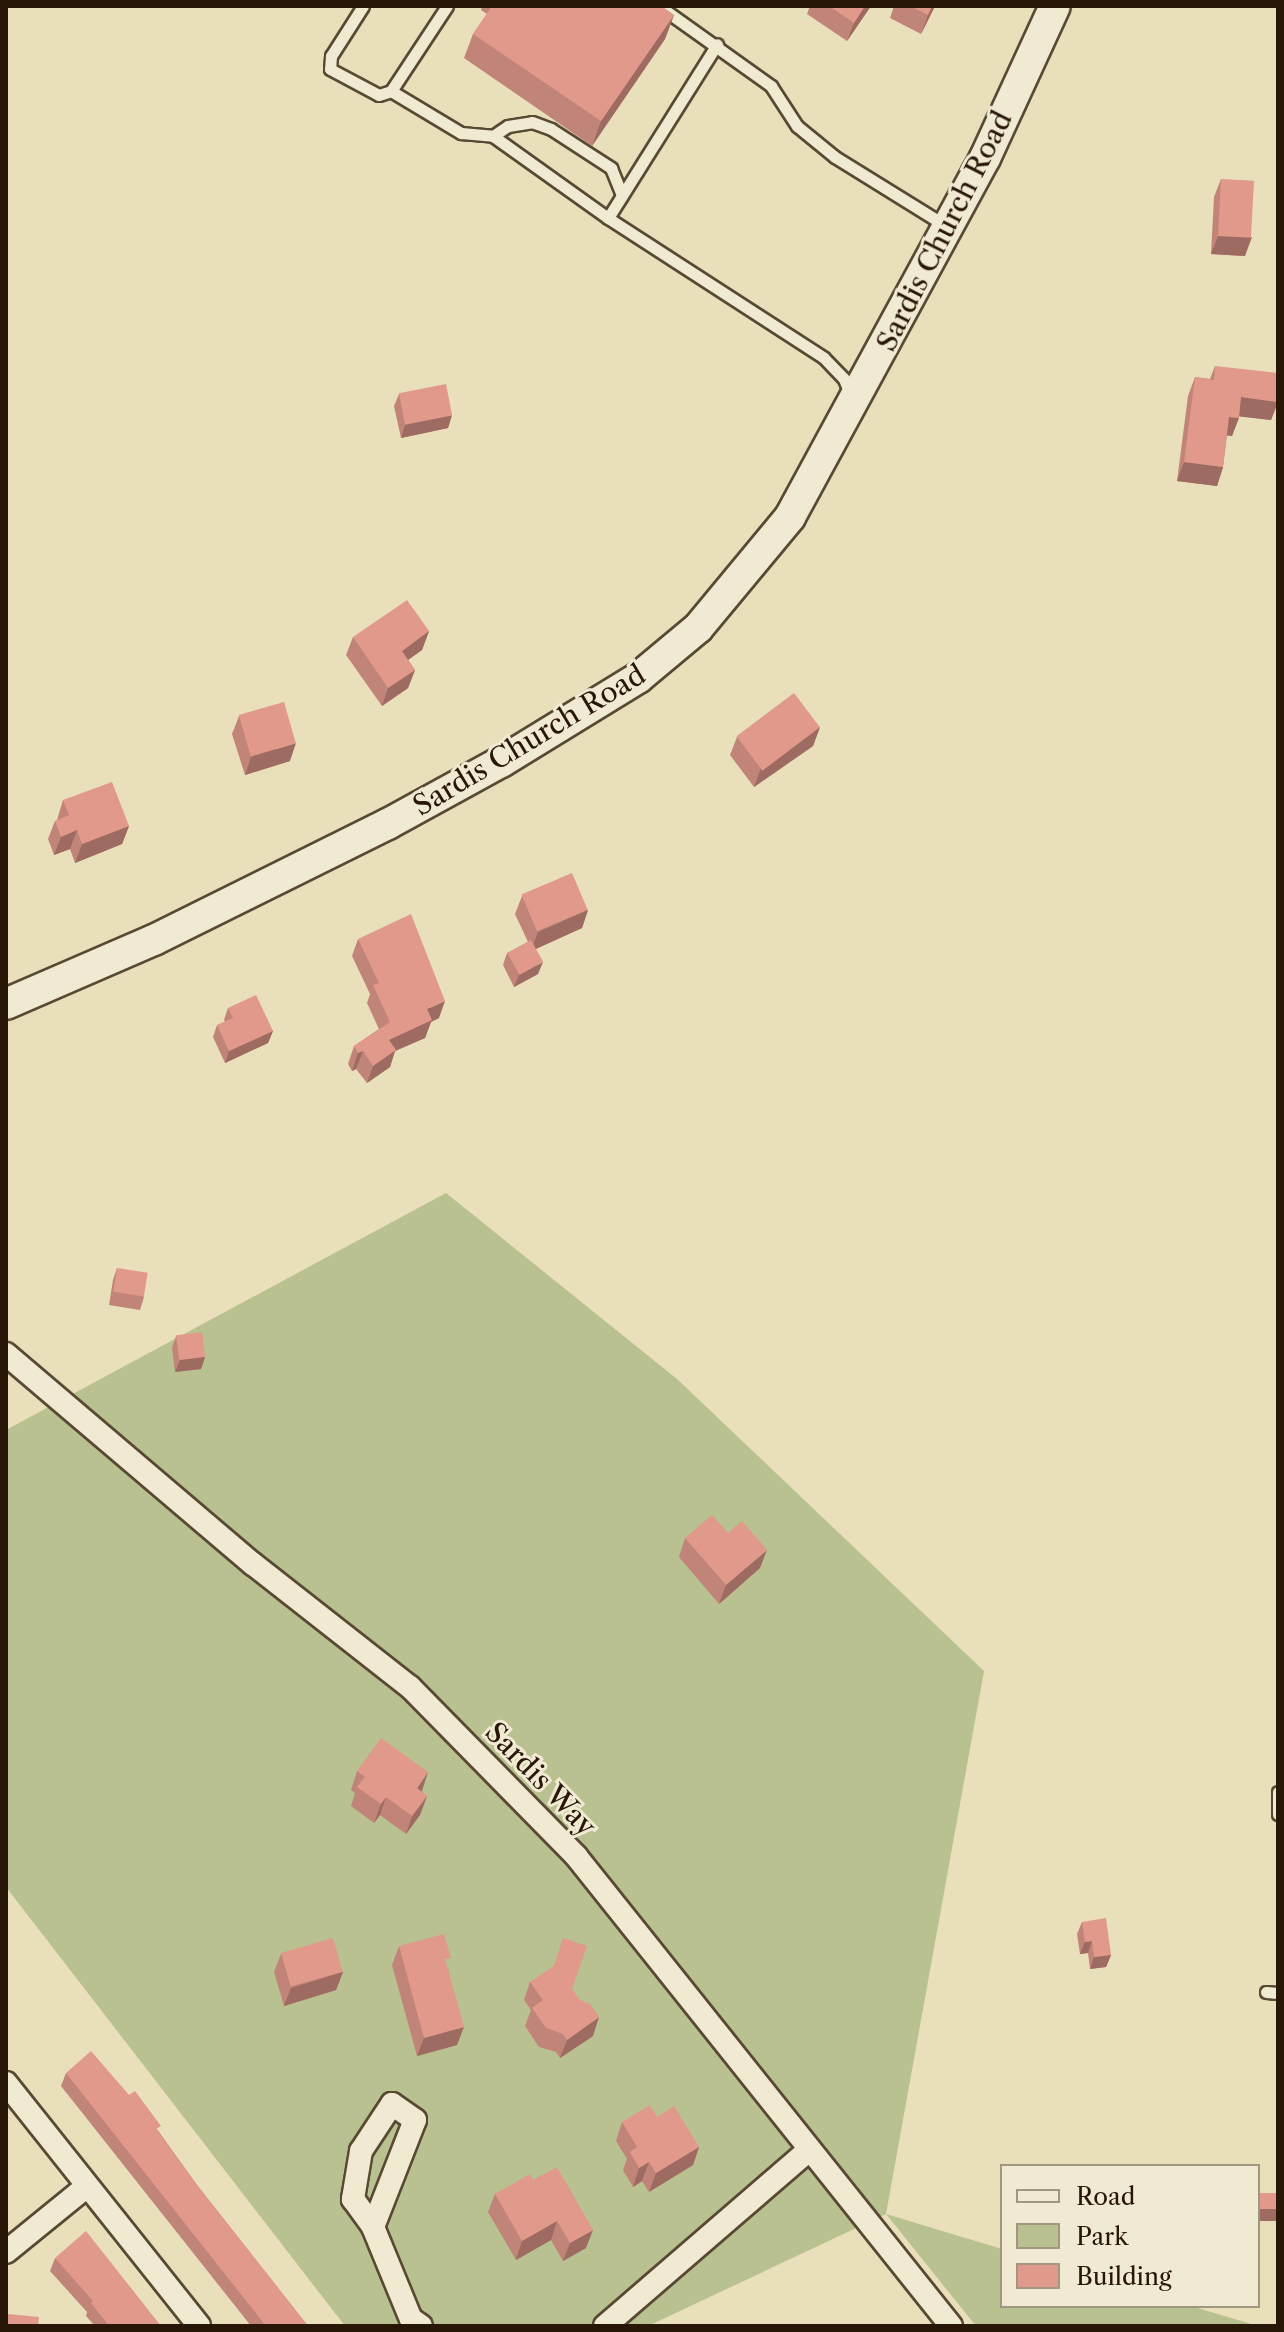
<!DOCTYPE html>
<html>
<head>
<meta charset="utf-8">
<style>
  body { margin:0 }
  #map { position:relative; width:1284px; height:2332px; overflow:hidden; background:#e9dfba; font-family:"Libre Caslon Text",serif }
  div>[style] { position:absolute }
  .green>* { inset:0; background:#b8c18f }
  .roads { filter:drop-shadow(2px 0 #584933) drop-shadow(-2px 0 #584933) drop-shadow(0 2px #584933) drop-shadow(0 -2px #584933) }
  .lane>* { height:11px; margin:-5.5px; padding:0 5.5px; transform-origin:5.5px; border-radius:5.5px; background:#f1ead2 }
  .street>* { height:22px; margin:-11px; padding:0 11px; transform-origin:11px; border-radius:11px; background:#f1ead2 }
  .secondary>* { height:30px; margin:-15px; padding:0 15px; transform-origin:15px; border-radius:15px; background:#f1ead2 }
  .wall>* { inset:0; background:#c18478 }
  .shaded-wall>* { inset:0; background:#9d6b61; transform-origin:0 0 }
  .building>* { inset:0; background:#e0998b; transform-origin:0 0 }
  span { translate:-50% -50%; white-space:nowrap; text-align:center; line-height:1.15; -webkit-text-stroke:6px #f1ead2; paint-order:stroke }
  .street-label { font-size:28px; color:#281706 }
  .frame { position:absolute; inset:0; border:8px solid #281706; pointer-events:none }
  .legend { position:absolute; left:1000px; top:2164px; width:260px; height:144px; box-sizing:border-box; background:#f1ead2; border:2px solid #a19680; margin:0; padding:10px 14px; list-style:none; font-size:24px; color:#281706 }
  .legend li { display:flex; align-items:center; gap:16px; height:40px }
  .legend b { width:40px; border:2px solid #a19680 }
</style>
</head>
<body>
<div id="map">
  <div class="green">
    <i style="clip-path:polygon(446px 1193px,677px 1379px,984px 1671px,886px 2214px,1002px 2249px,1002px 2306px,1191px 2306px,1258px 2326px,976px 2326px,886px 2214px,648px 2326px,345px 2326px,6px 1887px,6px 1430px)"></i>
  </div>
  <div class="roads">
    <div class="lane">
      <i style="left:363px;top:6px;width:59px;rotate:122.6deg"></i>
      <i style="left:331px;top:56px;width:13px;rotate:94deg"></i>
      <i style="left:330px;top:69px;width:55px;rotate:28deg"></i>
      <i style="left:379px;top:95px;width:13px;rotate:-18deg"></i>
      <i style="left:391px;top:91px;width:102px;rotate:-56.6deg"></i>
      <i style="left:659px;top:6px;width:138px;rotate:35.5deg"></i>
      <i style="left:771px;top:86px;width:48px;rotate:57deg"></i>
      <i style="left:797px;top:126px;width:49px;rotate:39.2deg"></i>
      <i style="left:835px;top:157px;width:133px;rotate:31.8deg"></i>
      <i style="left:391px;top:91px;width:82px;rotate:31deg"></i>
      <i style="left:461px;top:133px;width:32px;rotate:5deg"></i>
      <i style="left:493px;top:136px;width:141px;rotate:35.5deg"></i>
      <i style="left:608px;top:218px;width:257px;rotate:32.9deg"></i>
      <i style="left:824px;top:358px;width:29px;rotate:46deg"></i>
      <i style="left:844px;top:379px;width:18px;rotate:68deg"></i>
      <i style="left:493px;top:136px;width:18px;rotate:-34deg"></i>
      <i style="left:508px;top:126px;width:24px;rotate:-9deg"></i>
      <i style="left:532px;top:122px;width:20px;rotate:20deg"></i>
      <i style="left:551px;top:129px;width:72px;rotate:33deg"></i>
      <i style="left:611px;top:168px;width:29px;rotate:68deg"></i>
      <i style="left:608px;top:218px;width:205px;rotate:-57.9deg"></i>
      <i style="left:1278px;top:1792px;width:22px;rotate:90deg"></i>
      <i style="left:1266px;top:1992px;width:12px;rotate:5deg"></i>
    </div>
    <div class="street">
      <i style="left:6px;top:1354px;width:324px;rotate:40.4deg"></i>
      <i style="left:253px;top:1564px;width:199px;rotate:38.1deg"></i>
      <i style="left:410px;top:1687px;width:237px;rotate:45.5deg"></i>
      <i style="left:576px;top:1856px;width:601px;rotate:51.41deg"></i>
      <i style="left:6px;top:2083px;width:310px;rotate:51.5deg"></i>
      <i style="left:373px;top:2227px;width:115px;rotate:-68.6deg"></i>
      <i style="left:415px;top:2120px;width:28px;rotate:-145deg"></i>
      <i style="left:392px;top:2104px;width:56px;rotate:123.4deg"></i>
      <i style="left:361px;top:2151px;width:49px;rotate:99.5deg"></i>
      <i style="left:353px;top:2199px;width:34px;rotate:54deg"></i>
      <i style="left:373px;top:2227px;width:100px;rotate:67.6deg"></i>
      <i style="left:411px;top:2319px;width:12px;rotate:35deg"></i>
      <i style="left:6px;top:2252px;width:103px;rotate:-39.1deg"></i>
      <i style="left:605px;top:2326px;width:268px;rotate:-40.8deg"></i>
    </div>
    <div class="secondary">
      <i style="left:6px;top:1004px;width:161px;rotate:-23.4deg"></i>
      <i style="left:154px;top:940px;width:261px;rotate:-26.4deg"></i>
      <i style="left:388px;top:824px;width:129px;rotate:-28.8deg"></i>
      <i style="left:501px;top:762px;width:161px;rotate:-31.5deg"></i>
      <i style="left:638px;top:678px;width:78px;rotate:-39.8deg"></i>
      <i style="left:698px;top:628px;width:144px;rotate:-50.3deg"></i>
      <i style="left:790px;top:517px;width:409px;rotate:-61.5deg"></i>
      <i style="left:985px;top:158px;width:167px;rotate:-65.3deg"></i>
    </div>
  </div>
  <div class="wall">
    <i style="clip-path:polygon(482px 6px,661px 6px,674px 15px,665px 39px,592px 146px,464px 58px,473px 34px,487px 14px,481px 10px)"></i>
    <i style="clip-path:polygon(810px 6px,871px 6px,847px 41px,807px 14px)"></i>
    <i style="clip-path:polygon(894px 6px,935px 6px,921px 34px,890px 18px)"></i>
    <i style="clip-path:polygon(1221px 179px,1245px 256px,1211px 254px,1214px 197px)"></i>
    <i style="clip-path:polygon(1215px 366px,1278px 402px,1271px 420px,1239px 416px,1232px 436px,1227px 435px,1223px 467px,1217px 486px,1177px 481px,1188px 396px,1195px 377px,1210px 379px)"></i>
    <i style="clip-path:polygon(399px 394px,452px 415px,448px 428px,401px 438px,394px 406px)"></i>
    <i style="clip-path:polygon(429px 631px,422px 650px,408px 660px,415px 670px,408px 688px,382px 706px,346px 655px,353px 637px)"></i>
    <i style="clip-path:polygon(239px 716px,290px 761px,245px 775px,232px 734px)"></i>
    <i style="clip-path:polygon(820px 727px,813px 746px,754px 787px,730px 755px,737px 737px)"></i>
    <i style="clip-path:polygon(63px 800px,129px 826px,122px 844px,75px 863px,70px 849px,54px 855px,48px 839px,55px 821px,57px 820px)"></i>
    <i style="clip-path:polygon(522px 896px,588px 910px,582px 928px,536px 949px,538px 974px,514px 987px,503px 965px,507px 953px,528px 942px,515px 914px)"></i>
    <i style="clip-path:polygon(358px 939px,439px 1018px,431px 1022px,425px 1038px,395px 1051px,390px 1067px,367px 1083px,356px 1069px,352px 1071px,348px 1064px,354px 1046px,379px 1029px,367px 1003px,370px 994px,352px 956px)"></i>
    <i style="clip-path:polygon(228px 1008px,273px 1031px,268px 1043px,225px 1063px,213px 1037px,217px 1025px,225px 1022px,224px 1020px)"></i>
    <i style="clip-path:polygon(117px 1268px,144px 1297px,140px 1310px,109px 1305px,113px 1280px)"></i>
    <i style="clip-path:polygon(176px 1336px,205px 1357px,201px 1369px,175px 1372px,172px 1348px)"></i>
    <i style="clip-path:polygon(685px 1538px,760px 1568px,719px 1604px,679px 1557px)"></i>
    <i style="clip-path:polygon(357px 1771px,421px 1792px,427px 1796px,420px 1815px,406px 1834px,380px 1815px,374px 1823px,351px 1806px,355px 1793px,351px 1790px)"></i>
    <i style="clip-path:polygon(1082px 1922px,1111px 1955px,1106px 1967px,1090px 1969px,1088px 1953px,1080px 1954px,1077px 1934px)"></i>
    <i style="clip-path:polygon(399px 1946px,448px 1968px,457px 2045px,417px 2056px,392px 1965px)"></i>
    <i style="clip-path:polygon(281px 1954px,343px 1972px,336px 1990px,284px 2006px,274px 1972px)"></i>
    <i style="clip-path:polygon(530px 1982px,572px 1989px,593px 2036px,560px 2058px,556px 2052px,539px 2047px,525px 2026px,531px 2010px,524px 2000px)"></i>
    <i style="clip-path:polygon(66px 2073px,129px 2095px,159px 2132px,197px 2185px,308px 2326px,251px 2326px,61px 2086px)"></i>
    <i style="clip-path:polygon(657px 2117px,699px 2147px,693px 2165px,649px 2192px,642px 2181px,633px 2187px,623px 2170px,627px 2159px,616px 2141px,622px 2122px)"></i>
    <i style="clip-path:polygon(533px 2180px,586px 2248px,563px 2261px,551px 2240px,516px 2260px,488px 2212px,495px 2194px)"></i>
    <i style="clip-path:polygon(55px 2258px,161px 2326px,95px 2326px,86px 2316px,87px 2312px,50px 2271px)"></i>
  </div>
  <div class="shaded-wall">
    <i style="clip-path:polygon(865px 6px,871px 6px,847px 41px,854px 23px)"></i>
    <i style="clip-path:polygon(932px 6px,935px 6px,921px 34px,928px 15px)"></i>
    <i style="clip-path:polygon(674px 15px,665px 39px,592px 146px,601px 121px)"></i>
    <i style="clip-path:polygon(1218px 236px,1252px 237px,1245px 256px,1211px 254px)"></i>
    <i style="clip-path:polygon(1241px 397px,1278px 402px,1271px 420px,1235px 416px)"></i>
    <i style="clip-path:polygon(452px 415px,448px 428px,401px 438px,405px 425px)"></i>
    <i style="clip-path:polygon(1229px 417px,1239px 418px,1232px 436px,1223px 435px)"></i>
    <i style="clip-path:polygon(1184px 462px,1223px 467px,1217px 486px,1177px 481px)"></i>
    <i style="clip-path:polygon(429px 631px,422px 650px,395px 669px,402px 651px)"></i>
    <i style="clip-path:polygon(415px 670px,408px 688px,382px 706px,388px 688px)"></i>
    <i style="clip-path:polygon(820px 727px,813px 746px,754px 787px,761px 768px)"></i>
    <i style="clip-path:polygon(296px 743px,290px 761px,245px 775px,251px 757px)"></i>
    <i style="clip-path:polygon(129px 826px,122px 844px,75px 863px,82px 844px)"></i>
    <i style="clip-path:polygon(77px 830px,70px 849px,54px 855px,61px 837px)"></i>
    <i style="clip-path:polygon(588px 910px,582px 928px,531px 951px,538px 932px)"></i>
    <i style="clip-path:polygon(543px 962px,538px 974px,514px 987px,519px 975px)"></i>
    <i style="clip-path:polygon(445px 1001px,439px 1018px,431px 1022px,425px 1038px,395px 1051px,390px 1067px,367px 1083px,373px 1066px,389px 1040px,427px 1009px)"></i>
    <i style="clip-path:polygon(273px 1031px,268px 1043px,225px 1063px,229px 1051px)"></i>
    <i style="clip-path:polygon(363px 1051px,356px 1069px,352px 1071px,358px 1053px)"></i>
    <i style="clip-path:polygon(205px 1357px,201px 1369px,175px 1372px,180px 1360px)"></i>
    <i style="clip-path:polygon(767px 1550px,760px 1568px,719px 1604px,726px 1585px)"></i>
    <i style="clip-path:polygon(428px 1772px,422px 1791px,410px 1807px,417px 1788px)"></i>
    <i style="clip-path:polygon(427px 1796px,420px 1815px,406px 1834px,412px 1816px)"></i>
    <i style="clip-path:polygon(386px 1797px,380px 1815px,374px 1823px,381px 1804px)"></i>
    <i style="clip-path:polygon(1092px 1941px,1088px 1953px,1080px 1954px,1085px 1942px)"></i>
    <i style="clip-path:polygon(1111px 1955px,1106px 1967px,1090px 1969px,1094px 1957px)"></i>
    <i style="clip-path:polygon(343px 1972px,336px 1990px,284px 2006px,291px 1988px)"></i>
    <i style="clip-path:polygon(599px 2017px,593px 2036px,560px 2058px,567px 2040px)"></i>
    <i style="clip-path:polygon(464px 2027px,457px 2045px,417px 2056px,424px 2038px)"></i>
    <i style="clip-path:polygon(699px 2147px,693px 2165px,649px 2192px,656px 2173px)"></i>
    <i style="clip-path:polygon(649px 2162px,642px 2181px,633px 2187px,639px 2168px)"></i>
    <i style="left:1278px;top:2209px;width:12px;height:20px;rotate:90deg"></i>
    <i style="clip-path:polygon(557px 2221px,551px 2240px,516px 2260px,522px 2241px)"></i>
    <i style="clip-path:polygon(593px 2230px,586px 2248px,563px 2261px,570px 2243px)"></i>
  </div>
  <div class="building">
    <i style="clip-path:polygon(492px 6px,661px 6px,674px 15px,601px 121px,473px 34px)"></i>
    <i style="clip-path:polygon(829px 6px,865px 6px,854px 23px)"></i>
    <i style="clip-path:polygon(910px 6px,932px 6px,928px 15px)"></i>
    <i style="left:1221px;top:179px;width:33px;height:57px;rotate:3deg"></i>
    <i style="clip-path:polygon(1215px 366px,1278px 373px,1278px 402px,1241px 397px,1239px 418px,1229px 417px,1223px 467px,1184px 462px,1195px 377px,1214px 380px)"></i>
    <i style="left:446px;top:384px;width:32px;height:48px;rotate:79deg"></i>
    <i style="clip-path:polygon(407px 600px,429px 631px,402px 651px,415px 670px,388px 688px,353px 637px)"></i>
    <i style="left:794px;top:693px;width:43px;height:72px;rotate:53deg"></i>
    <i style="left:284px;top:702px;width:43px;height:47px;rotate:74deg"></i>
    <i style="clip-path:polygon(112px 782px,129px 826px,82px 844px,77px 830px,61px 837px,55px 821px,69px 815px,63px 800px)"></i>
    <i style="left:572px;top:873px;width:40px;height:55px;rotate:67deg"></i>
    <i style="clip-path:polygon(411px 914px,445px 1001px,427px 1009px,432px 1020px,389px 1040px,396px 1050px,373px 1066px,363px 1051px,358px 1053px,354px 1046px,390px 1022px,373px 985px,379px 983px,358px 939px)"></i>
    <i style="left:531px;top:940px;width:25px;height:27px;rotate:61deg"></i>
    <i style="clip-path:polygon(256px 995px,273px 1031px,229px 1051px,217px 1025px,233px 1018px,228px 1008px)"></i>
    <i style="left:117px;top:1268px;width:31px;height:24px;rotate:9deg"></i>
    <i style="left:202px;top:1332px;width:25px;height:26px;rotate:83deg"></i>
    <i style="clip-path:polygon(712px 1515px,728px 1533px,742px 1521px,767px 1550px,726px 1585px,685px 1538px)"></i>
    <i style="clip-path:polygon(381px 1738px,428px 1772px,417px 1788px,427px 1796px,412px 1816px,386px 1797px,381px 1804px,357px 1787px,365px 1777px,357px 1771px)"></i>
    <i style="clip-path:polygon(1106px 1918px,1111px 1955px,1094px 1957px,1092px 1941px,1085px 1942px,1082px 1922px)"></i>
    <i style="clip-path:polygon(444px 1934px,451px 1958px,445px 1959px,464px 2027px,424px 2038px,399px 1946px)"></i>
    <i style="left:333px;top:1938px;width:35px;height:54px;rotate:74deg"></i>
    <i style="clip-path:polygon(563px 1938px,587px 1946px,572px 1989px,580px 2000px,590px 2004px,599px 2017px,567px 2040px,563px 2034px,546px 2028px,532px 2008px,543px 2000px,530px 1982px,554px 1966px)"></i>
    <i style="clip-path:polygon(91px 2051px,129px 2095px,135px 2091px,161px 2126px,156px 2129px,197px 2185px,308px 2326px,266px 2326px,66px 2073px)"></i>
    <i style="clip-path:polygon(650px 2105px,657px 2117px,674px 2106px,699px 2147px,656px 2173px,649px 2162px,639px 2168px,630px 2152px,637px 2147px,622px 2122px)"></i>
    <i style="clip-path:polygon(557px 2167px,593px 2230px,570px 2243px,557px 2221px,522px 2241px,495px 2194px,530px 2174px,533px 2180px)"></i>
    <i style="left:1278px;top:2193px;width:16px;height:20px;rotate:90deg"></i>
    <i style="clip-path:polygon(86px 2231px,161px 2326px,109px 2326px,91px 2303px,93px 2301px,55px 2258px)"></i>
    <i style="clip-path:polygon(8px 2314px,39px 2317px,38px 2326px,7px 2326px)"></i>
  </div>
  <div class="street-label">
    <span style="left:944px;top:231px;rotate:-63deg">Sardis Church Road</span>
    <span style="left:529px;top:740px;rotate:-31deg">Sardis Church Road</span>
    <span style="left:541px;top:1779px;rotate:46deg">Sardis Way</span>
  </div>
  <div class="frame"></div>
  <ul class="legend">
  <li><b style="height:10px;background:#f1ead2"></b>Road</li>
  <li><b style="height:22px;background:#b8c18f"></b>Park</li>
  <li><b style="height:22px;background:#e0998b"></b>Building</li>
  </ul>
</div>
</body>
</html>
